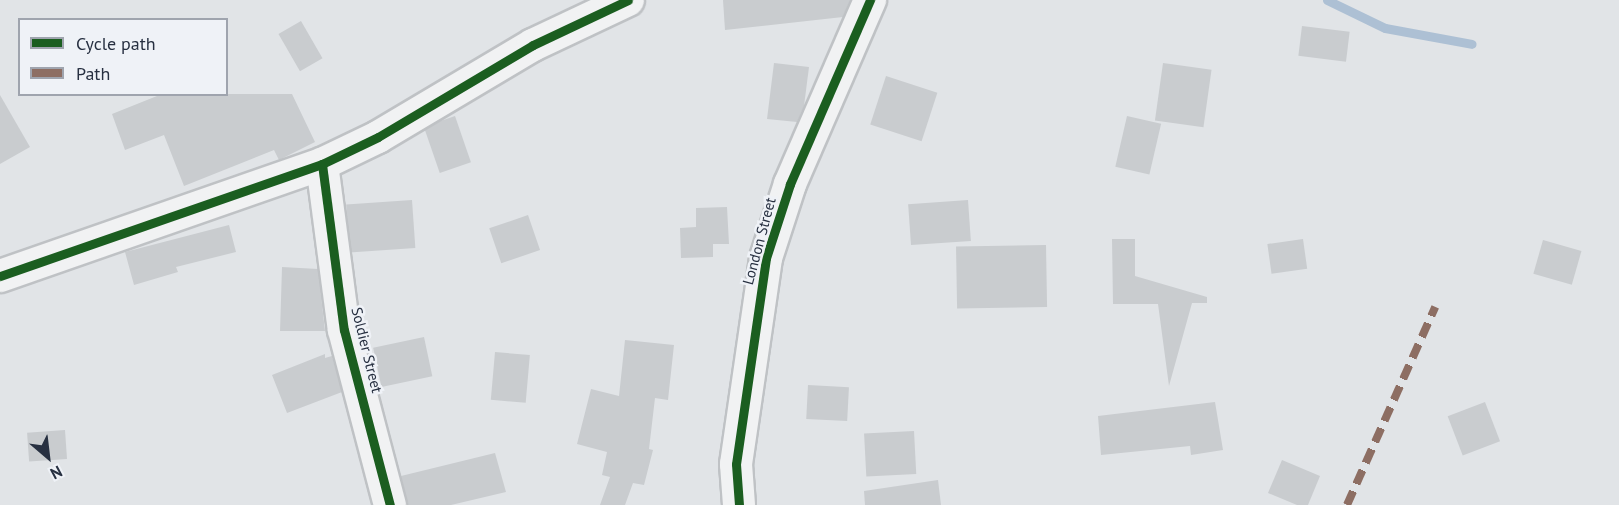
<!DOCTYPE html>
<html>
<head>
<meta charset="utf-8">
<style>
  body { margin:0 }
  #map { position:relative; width:1619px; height:505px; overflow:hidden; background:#e1e4e7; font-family:"PT Sans",sans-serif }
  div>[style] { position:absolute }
  .stream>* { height:9px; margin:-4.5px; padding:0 4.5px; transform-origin:4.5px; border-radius:4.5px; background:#adc0d4 }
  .building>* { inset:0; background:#c9cccf; transform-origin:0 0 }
  .roads { filter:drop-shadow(2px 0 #bfc2c5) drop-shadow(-2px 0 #bfc2c5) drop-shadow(0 2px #bfc2c5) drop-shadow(0 -2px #bfc2c5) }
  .minor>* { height:32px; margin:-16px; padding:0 16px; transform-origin:16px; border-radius:16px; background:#f1f2f3 }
  .quiet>* { height:8px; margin-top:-4px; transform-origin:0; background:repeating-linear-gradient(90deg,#8d6e63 0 15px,transparent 0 23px) }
  .cycleway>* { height:9px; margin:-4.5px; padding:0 4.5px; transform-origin:4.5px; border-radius:4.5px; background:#1b5e20 }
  span { translate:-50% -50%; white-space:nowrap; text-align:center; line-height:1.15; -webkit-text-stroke:5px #eff2f7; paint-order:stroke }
  .street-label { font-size:15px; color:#273041 }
  .legend { position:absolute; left:18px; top:18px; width:210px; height:78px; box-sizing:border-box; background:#eff2f7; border:2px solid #9fa4ae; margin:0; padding:8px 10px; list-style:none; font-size:18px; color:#273041 }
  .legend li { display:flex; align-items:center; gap:12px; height:30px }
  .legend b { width:30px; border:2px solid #9fa4ae }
  .north { position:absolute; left:18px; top:427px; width:60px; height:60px; -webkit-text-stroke:4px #eff2f7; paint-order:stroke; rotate:152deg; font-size:16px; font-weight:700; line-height:24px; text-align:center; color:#273041 }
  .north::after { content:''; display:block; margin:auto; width:21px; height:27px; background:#273041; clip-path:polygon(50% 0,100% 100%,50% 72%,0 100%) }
</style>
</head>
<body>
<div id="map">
  <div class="stream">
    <i style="left:1327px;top:0;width:64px;rotate:25.8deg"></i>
    <i style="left:1385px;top:28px;width:88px;rotate:10.4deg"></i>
  </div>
  <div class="building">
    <i style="clip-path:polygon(723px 0,850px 0,843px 17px,725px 30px)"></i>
    <i style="left:301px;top:21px;width:43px;height:26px;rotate:60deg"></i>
    <i style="left:1302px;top:26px;width:48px;height:30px;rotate:7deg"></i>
    <i style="clip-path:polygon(774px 63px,809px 67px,804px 106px,797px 122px,767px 119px)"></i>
    <i style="left:1163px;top:63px;width:49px;height:58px;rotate:8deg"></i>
    <i style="left:886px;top:76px;width:54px;height:51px;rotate:18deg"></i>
    <i style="clip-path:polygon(162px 94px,292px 94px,315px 142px,279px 160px,274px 150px,184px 186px,164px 135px,125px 150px,112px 114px)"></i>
    <i style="clip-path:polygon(0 95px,30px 147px,0 164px)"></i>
    <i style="left:455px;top:116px;width:49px;height:33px;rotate:71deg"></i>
    <i style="left:1127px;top:116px;width:35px;height:52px;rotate:13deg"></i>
    <i style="left:412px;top:200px;width:48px;height:66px;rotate:86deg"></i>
    <i style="left:968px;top:200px;width:41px;height:60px;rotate:86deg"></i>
    <i style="clip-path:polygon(727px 207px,729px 244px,713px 244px,713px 257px,681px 258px,680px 228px,696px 227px,696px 208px)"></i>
    <i style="left:528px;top:215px;width:37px;height:41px;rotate:71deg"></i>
    <i style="clip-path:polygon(229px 225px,236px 252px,176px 267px,178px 272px,134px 285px,125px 252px)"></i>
    <i style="clip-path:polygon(1112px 239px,1135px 239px,1135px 276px,1207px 297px,1207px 303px,1192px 303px,1169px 386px,1158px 304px,1113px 304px)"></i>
    <i style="left:1303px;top:239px;width:30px;height:36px;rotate:82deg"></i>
    <i style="left:1543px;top:240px;width:40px;height:35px;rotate:16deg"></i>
    <i style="left:1046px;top:245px;width:62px;height:90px;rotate:89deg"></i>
    <i style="clip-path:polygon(282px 267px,318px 269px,325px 331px,280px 331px)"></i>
    <i style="left:424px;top:337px;width:40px;height:52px;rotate:78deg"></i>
    <i style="clip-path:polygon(625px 340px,674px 345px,668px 400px,655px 398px,649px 449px,653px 450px,644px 485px,633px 483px,625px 505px,600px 505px,610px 477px,602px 475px,607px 452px,577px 444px,591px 389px,619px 396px)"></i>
    <i style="left:495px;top:352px;width:35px;height:48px;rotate:5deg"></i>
    <i style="clip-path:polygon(325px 354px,325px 358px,332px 356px,342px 392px,287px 413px,272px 375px)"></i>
    <i style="left:808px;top:385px;width:41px;height:34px;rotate:3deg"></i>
    <i style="clip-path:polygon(1215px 402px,1223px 450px,1191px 455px,1190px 446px,1101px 455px,1098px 416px)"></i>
    <i style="left:1485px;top:402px;width:42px;height:40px;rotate:69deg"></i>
    <i style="left:65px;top:430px;width:29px;height:38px;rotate:86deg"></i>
    <i style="left:914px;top:431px;width:43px;height:50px;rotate:87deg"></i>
    <i style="clip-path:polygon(495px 453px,506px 492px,451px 505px,408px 505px,401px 476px)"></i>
    <i style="clip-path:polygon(1282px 460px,1320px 476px,1308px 505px,1297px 505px,1268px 493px)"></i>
    <i style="clip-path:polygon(938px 480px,941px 505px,865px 505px,864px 491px)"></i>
  </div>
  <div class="roads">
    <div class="minor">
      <i style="left:322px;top:164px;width:167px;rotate:82.5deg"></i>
      <i style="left:344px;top:330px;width:181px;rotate:75.3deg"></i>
      <i style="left:0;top:276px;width:341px;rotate:-19.2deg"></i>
      <i style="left:322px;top:164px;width:62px;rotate:-25.7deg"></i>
      <i style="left:378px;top:137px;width:180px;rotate:-30.7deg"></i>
      <i style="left:533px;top:45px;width:105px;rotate:-25.3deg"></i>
      <i style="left:739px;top:505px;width:41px;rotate:-94.2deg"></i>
      <i style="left:736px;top:464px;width:208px;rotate:-81.7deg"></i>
      <i style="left:766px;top:258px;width:78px;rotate:-72deg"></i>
      <i style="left:790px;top:184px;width:201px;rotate:-66.5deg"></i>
    </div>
  </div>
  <div class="quiet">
    <i style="left:1347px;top:505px;width:217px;rotate:-66deg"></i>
  </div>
  <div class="cycleway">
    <i style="left:322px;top:164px;width:167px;rotate:82.5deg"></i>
    <i style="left:344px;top:330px;width:181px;rotate:75.3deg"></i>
    <i style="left:0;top:276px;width:341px;rotate:-19.2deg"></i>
    <i style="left:322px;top:164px;width:62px;rotate:-25.7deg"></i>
    <i style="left:378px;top:137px;width:180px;rotate:-30.7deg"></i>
    <i style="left:533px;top:45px;width:105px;rotate:-25.3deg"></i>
    <i style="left:739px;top:505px;width:41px;rotate:-94.2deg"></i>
    <i style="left:736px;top:464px;width:208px;rotate:-81.7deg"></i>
    <i style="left:766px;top:258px;width:78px;rotate:-72deg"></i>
    <i style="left:790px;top:184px;width:201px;rotate:-66.5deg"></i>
  </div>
  <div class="street-label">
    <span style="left:759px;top:241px;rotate:-75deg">London Street</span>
    <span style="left:367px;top:350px;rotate:76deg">Soldier Street</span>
  </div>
  <ul class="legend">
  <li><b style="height:8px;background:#1b5e20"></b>Cycle path</li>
  <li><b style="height:8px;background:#8d6e63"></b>Path</li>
  </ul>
  <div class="north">N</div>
</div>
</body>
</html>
